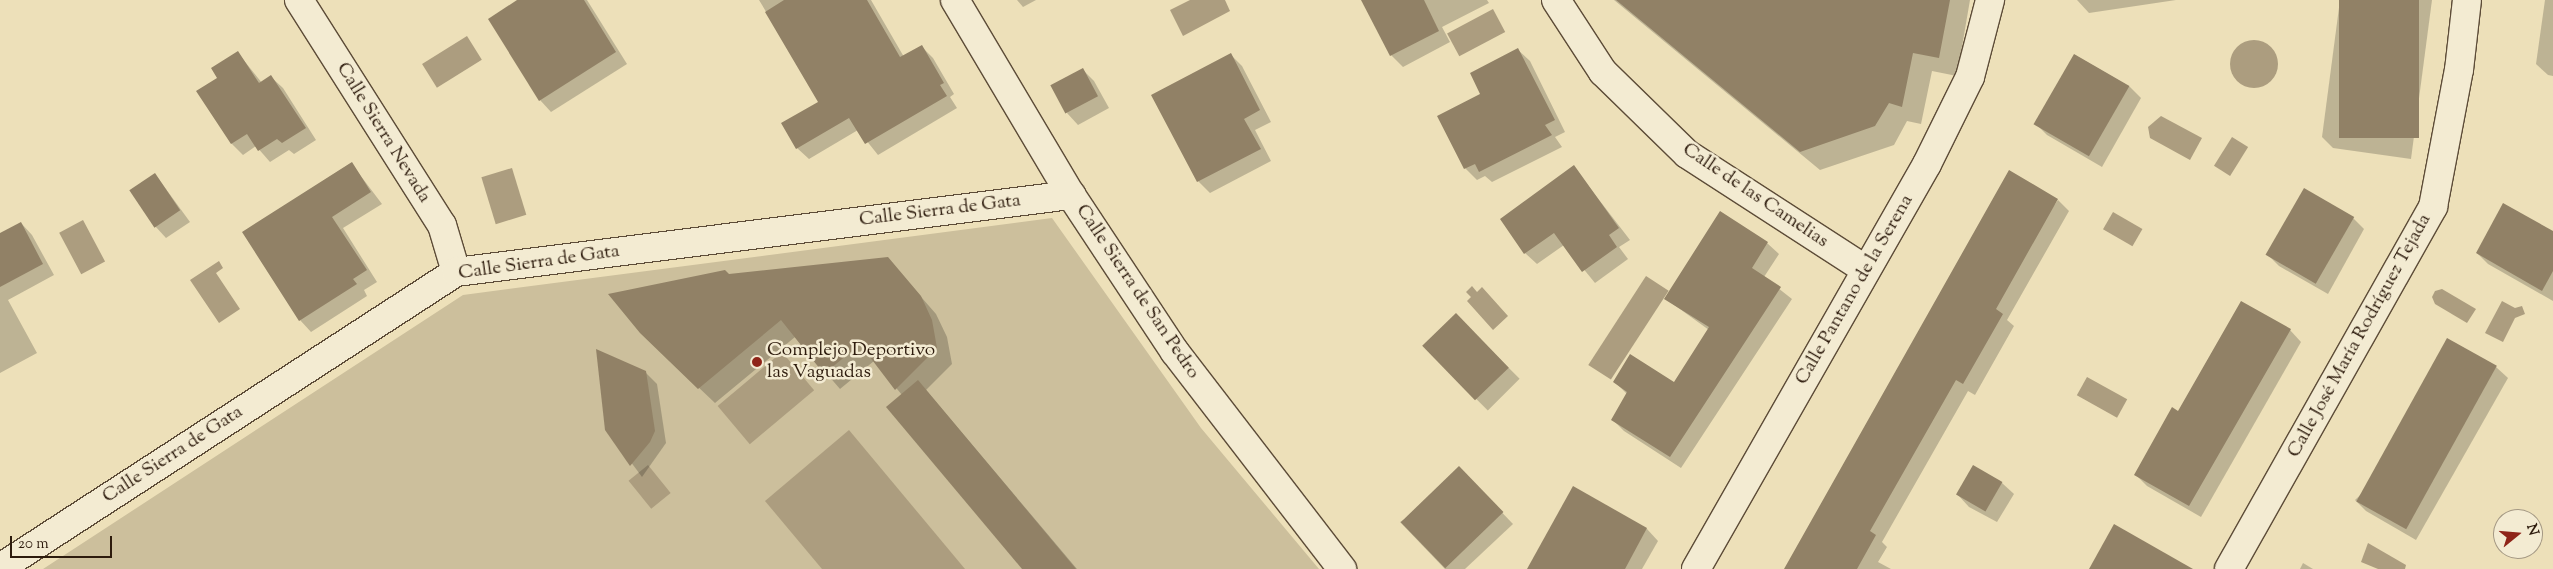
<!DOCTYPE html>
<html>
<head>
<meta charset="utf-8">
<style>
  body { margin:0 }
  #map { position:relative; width:2553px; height:569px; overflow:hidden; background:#ede0b9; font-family:"Sorts Mill Goudy",serif }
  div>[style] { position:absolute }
  .green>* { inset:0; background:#ccbf9c }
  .water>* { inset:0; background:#ac9d7f; transform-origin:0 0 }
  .round { border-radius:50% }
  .shadow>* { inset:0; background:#0003; transform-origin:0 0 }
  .building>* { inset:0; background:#918166; transform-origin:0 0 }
  .roads { filter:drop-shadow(1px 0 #5d4c38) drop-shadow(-1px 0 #5d4c38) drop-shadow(0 1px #5d4c38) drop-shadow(0 -1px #5d4c38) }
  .minor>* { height:28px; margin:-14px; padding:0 14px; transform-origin:14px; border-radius:14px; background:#f3ebd2 }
  .dots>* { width:14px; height:14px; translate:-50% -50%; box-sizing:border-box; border:2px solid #f3ebd2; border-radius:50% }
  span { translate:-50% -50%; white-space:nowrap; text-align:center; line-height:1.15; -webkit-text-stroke:5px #f3ebd2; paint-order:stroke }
  .street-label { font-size:19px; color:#2d1b0d }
  .poi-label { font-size:19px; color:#2d1b0d }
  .left { translate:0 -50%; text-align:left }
  .north { position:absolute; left:2493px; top:509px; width:50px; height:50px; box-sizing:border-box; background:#f3ebd2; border:1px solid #a49883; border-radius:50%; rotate:73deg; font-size:14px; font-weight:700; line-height:20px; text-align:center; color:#2d1b0d }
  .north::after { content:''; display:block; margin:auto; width:18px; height:22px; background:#8f2418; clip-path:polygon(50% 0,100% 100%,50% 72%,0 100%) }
  .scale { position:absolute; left:10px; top:536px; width:102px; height:22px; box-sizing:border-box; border:2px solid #2d1b0d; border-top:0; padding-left:6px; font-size:15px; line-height:18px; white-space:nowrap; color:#2d1b0d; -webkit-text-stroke:4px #f3ebd2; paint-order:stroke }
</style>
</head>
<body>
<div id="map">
  <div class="green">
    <i style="clip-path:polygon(1052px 218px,1201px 428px,1319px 569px,43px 569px,463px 295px)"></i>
  </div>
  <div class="water">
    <i style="clip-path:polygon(1190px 0,1225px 0,1230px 11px,1183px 36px,1170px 10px)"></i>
    <i style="left:1493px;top:9px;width:26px;height:52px;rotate:62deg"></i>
    <i style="left:467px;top:36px;width:28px;height:53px;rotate:58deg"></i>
    <i class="round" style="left:2230px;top:40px;width:48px;height:48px"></i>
    <i style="clip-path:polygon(2161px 116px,2202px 138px,2190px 160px,2150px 138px,2148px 127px)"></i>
    <i style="left:2232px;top:137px;width:19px;height:34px;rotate:32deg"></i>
    <i style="left:512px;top:168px;width:49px;height:32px;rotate:73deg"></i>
    <i style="left:2113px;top:212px;width:34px;height:20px;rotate:30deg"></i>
    <i style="left:83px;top:220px;width:47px;height:27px;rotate:62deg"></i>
    <i style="clip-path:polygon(219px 261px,223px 268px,216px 273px,240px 309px,219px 323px,190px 280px)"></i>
    <i style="left:1646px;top:276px;width:27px;height:106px;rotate:33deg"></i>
    <i style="clip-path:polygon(1472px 286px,1477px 292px,1482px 287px,1508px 316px,1493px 330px,1467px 301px,1471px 297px,1466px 292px)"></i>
    <i style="clip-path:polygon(2442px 289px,2476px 309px,2467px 323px,2435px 304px,2432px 297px,2435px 291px)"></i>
    <i style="clip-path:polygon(2502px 301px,2515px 308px,2522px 306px,2525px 314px,2515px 318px,2503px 342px,2485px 333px)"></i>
    <i style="left:782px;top:352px;width:50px;height:84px;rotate:50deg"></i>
    <i style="left:2087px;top:377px;width:46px;height:21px;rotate:29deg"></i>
    <i style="clip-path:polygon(849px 430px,965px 569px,822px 569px,765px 501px)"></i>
    <i style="left:648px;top:465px;width:36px;height:25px;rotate:51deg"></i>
    <i style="clip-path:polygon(2368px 543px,2406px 565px,2405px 569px,2378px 569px,2361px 562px)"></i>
  </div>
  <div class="shadow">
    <i style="clip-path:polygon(520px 0,587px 0,627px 64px,551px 112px,540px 100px)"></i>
    <i style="clip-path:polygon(759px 0,871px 0,904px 57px,921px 46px,933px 58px,954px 94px,950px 97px,957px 108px,878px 155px,858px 130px,809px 159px,797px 148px,820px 102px)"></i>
    <i style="clip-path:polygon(1017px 0,1036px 0,1023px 7px)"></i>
    <i style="clip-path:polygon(1363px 0,1487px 0,1489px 3px,1442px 27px,1450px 42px,1403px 67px,1391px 55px)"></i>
    <i style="clip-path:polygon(1614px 0,1970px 0,1957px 76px,1932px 71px,1921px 124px,1907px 121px,1894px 145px,1820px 170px)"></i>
    <i style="clip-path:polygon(2077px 0,2176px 0,2089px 13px)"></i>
    <i style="clip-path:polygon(2340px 0,2432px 0,2411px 159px,2333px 148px,2322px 137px)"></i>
    <i style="clip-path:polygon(2545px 0,2553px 0,2553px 76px,2548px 75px,2536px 64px)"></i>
    <i style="clip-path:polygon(1518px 50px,1530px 61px,1565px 132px,1555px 137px,1562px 147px,1492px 182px,1485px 176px,1477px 180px,1465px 168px,1439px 116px,1482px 94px)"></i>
    <i style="clip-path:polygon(238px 53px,262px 83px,271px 77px,283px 88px,316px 140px,294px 154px,289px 150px,270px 162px,256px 146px,243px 155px,232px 144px,198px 92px,219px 78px)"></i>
    <i style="clip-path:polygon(1230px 54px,1242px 66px,1271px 122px,1255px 130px,1271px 161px,1210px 193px,1198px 181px)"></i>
    <i style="clip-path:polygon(2075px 55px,2130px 87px,2141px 98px,2102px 167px,2047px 135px,2036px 124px)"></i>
    <i style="clip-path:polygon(1083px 70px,1094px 81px,1109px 108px,1078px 125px,1067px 113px)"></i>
    <i style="clip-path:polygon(351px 163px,382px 204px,343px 228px,377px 282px,364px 290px,367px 296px,311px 332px,300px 320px,244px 232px)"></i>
    <i style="clip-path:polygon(1573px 166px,1630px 240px,1619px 247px,1628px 259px,1595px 283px,1564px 245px,1537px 264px,1525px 253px)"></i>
    <i style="clip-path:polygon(155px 174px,190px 222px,166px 238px,155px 226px)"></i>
    <i style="clip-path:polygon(2058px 200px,2069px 211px,2007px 320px,2014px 326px,1975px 395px,1968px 391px,1882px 542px,1887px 547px,1878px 562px,1891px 569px,1786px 569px)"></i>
    <i style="clip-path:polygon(2353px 218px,2364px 229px,2328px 294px,2279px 266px,2268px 255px)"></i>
    <i style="clip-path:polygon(21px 223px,32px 235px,54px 275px,8px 300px,37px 353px,0 373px,0 235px)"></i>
    <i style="clip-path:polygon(2553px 233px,2553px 301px,2488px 264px,2477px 253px)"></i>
    <i style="clip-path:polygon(1767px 243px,1779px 254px,1764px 277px,1792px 299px,1681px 468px,1624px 431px,1613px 420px,1627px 394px,1615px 382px,1674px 384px,1709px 330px,1666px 299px)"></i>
    <i style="clip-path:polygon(888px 259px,936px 314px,947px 337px,952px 364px,926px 390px,1077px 569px,1023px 569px,902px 395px,874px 361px,840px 389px,795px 337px,715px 403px,657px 348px,729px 275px)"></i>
    <i style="left:1456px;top:315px;width:90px;height:45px;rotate:45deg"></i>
    <i style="clip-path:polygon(2290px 330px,2301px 342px,2201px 517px,2147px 486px,2136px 475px)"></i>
    <i style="clip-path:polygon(2496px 367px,2508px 378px,2416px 540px,2366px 511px,2355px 500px)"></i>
    <i style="clip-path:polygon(645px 372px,657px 384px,666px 443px,642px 477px,607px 430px)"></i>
    <i style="clip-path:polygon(1470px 479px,1513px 524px,1465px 569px,1445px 569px,1400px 522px)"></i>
    <i style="clip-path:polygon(2002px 483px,2014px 494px,1997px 522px,1969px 507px,1958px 495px)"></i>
    <i style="clip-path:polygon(1574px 488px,1647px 529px,1658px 541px,1642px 569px,1528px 569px)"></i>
    <i style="clip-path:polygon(2303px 563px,2313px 569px,2300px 569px)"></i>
  </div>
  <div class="building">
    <i style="clip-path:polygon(517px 0,584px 0,616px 52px,539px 101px,488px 19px)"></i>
    <i style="clip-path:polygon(784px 0,867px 0,900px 57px,922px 45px,944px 83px,940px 85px,947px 96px,865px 144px,849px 118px,796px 149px,781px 123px,818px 102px,765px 12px)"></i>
    <i style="clip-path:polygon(1361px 0,1424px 0,1439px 31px,1390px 56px)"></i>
    <i style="clip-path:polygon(1616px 0,1950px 0,1939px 58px,1913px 53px,1902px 107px,1889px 103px,1875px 126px,1800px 152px)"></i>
    <i style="left:2339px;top:0;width:80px;height:138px"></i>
    <i style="clip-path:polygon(1518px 48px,1555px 120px,1545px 125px,1552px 135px,1479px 172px,1475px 164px,1464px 169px,1437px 116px,1480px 94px,1470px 73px)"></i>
    <i style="clip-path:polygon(238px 51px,259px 83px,271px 75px,306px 128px,282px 143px,277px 139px,258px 151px,247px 134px,231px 144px,196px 91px,217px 78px,211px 68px)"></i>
    <i style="clip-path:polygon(1231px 53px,1260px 110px,1244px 119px,1261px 149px,1197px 182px,1151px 95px)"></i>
    <i style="left:2074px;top:54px;width:64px;height:81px;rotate:30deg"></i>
    <i style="left:1083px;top:68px;width:32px;height:37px;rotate:62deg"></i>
    <i style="clip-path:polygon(352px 162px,371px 192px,332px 217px,367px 270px,353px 279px,357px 284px,299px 321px,242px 232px)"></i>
    <i style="clip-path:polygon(1574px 165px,1619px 228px,1609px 235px,1617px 247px,1582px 272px,1554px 233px,1524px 254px,1500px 219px)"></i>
    <i style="clip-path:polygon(2009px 170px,2058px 199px,1996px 309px,2003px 314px,1963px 384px,1956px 380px,1870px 531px,1876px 535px,1857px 569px,1784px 569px)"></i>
    <i style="left:155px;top:173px;width:45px;height:31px;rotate:56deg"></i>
    <i style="left:2304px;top:188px;width:58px;height:77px;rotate:30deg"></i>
    <i style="clip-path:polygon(2503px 203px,2553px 231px,2553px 271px,2542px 291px,2476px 253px)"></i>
    <i style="clip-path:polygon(1720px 211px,1768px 242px,1752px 268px,1781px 287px,1670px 457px,1611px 420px,1627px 392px,1613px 382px,1630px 354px,1674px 382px,1709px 327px,1664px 299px)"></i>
    <i style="clip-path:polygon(21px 222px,43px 264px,0 287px,0 233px)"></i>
    <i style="clip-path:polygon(888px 257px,921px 296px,932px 320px,937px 348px,895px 390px,860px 344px,824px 374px,781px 320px,698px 389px,640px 333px,608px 294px,725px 270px,729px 274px)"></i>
    <i style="clip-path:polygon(2241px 301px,2291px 329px,2189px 506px,2134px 475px,2172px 407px,2178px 411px)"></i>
    <i style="left:1456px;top:313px;width:76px;height:47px;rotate:46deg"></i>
    <i style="left:2447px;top:338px;width:57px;height:187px;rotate:29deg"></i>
    <i style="clip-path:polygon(596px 349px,646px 371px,655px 431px,650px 442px,630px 466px,605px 430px)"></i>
    <i style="clip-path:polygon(918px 380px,1076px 569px,1022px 569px,886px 407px)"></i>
    <i style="left:1973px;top:465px;width:34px;height:34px;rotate:30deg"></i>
    <i style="left:1459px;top:466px;width:64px;height:81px;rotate:46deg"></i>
    <i style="clip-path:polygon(1573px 486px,1647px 528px,1625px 569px,1527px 569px)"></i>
    <i style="clip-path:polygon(2114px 524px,2193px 569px,2089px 569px)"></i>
  </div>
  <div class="roads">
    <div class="minor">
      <i style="left:299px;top:0;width:267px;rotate:57.6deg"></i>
      <i style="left:442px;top:225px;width:49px;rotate:73.4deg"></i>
      <i style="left:955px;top:0;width:227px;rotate:59.3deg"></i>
      <i style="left:1071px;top:195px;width:188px;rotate:56.5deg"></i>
      <i style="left:1175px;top:352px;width:274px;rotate:52.4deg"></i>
      <i style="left:1556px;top:0;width:86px;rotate:56.9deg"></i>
      <i style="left:1603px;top:72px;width:117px;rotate:44.3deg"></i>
      <i style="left:1687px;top:154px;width:213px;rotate:32.9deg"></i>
      <i style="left:0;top:568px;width:544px;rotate:-32.99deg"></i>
      <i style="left:456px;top:272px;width:620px;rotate:-7.14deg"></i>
      <i style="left:1696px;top:569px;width:466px;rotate:-60.3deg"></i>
      <i style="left:1927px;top:164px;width:97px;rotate:-63.7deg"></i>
      <i style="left:1970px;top:77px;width:80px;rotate:-75.4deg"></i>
      <i style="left:2229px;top:569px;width:416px;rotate:-60.6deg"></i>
      <i style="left:2433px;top:207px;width:139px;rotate:-79.3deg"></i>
      <i style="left:2459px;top:70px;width:70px;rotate:-83.5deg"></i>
    </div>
  </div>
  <div class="dots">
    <i style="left:757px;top:362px;background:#8f2418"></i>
  </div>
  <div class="street-label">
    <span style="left:383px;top:133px;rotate:58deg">Calle Sierra Nevada</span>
    <span style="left:1755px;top:196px;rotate:34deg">Calle de las Camelias</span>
    <span style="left:940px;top:211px;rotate:-7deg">Calle Sierra de Gata</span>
    <span style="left:539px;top:263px;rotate:-8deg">Calle Sierra de Gata</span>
    <span style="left:1855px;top:290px;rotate:-60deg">Calle Pantano de la Serena</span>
    <span style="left:1137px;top:292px;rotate:56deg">Calle Sierra de San Pedro</span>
    <span style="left:2360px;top:336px;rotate:-61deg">Calle José María Rodríguez Tejada</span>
    <span style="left:173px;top:455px;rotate:-33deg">Calle Sierra de Gata</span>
  </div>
  <div class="poi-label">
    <span class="left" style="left:767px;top:362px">Complejo Deportivo<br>las Vaguadas</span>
  </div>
  <div class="north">N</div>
  <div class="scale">20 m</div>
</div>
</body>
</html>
